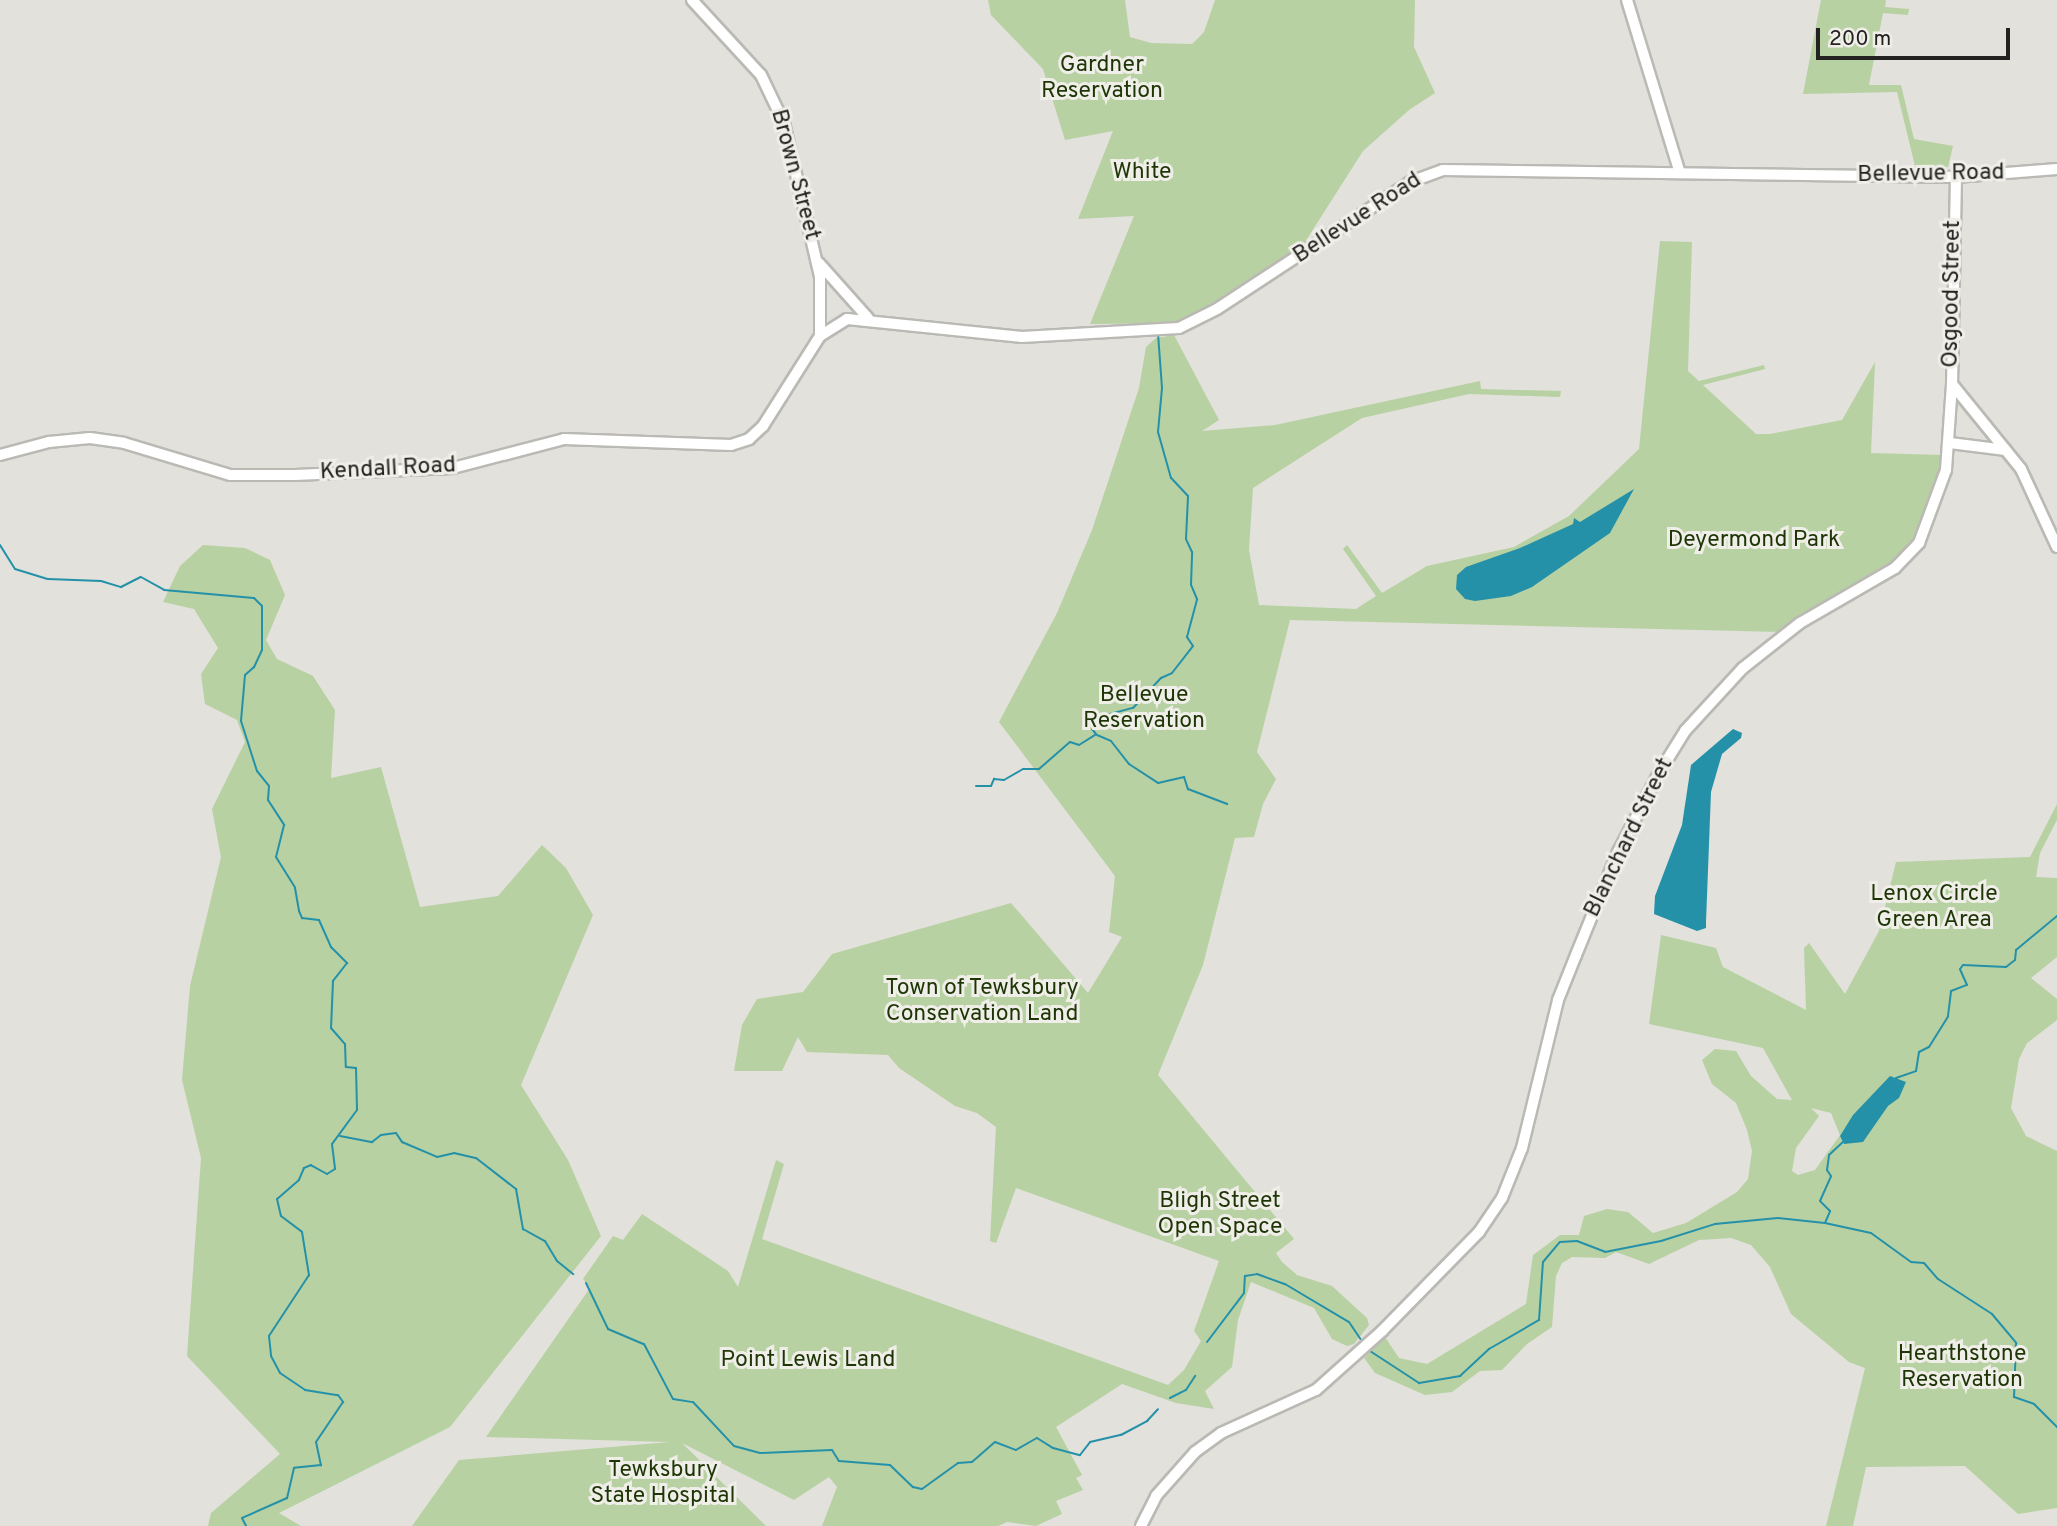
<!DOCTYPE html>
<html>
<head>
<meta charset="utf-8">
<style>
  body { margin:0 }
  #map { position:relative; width:2057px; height:1526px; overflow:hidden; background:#e2e1db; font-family:Overpass,sans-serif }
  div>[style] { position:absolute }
  .green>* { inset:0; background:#b7d1a3 }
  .water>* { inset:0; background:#2491a9 }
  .stream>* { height:2px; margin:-1px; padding:0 1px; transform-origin:1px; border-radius:1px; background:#2491a9 }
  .roads { filter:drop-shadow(2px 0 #bbb9b4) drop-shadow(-2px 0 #bbb9b4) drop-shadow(0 2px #bbb9b4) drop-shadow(0 -2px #bbb9b4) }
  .tertiary>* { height:10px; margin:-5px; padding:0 5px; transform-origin:5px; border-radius:5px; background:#fff }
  span { translate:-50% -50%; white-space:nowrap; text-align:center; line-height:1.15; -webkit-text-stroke:6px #f0eee8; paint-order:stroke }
  .park-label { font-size:23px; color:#1e3605 }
  .street-label { font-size:23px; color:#232220 }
  .scale { position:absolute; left:1816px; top:28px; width:194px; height:32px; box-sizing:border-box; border:4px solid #232220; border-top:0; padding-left:9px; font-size:21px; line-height:24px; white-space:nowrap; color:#232220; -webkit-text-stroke:5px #f0eee8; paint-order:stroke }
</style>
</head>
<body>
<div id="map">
  <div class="green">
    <i style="clip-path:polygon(988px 0,1125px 0,1130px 37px,1151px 43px,1192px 44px,1204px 32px,1215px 0,1415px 0,1414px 47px,1435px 93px,1409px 110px,1363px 151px,1305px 242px,1216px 305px,1178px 323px,1090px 324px,1134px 216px,1078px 219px,1113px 131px,1065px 140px,1043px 69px,991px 15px)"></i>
    <i style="clip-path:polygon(1821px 0,1886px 0,1885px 7px,1909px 9px,1908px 15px,1883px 13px,1869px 85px,1901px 85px,1914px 139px,1953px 146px,1948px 167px,1916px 170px,1897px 92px,1803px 94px)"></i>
    <i style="clip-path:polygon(1660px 241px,1692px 242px,1688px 371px,1699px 381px,1764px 365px,1765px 369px,1703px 385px,1756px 434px,1770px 434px,1842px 420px,1875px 362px,1871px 453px,1943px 455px,1933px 494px,1908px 549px,1877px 574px,1782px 632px,1290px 620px,1257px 752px,1276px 779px,1263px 804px,1254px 837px,1235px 838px,1203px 965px,1158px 1075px,1294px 1239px,1276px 1253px,1282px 1262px,1297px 1275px,1332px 1286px,1367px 1318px,1369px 1325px,1354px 1344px,1347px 1346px,1332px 1339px,1314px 1308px,1251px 1282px,1238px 1320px,1232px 1367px,1205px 1391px,1214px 1409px,1176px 1403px,1122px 1384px,1056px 1427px,1082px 1475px,1076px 1478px,1083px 1490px,1056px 1501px,1062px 1514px,1036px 1526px,1007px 1522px,998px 1526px,822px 1526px,837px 1487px,829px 1477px,794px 1500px,682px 1443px,766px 1526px,412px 1526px,459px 1460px,670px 1442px,486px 1437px,590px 1288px,583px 1279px,613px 1236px,623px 1240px,642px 1214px,728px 1271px,738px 1287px,776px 1160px,784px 1164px,762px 1239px,1168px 1385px,1184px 1370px,1201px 1341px,1194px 1331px,1219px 1261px,1016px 1188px,996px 1243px,990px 1241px,996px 1127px,977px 1113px,955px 1106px,899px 1068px,888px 1055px,807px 1052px,798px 1037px,782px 1071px,734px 1071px,742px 1025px,757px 999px,803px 992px,832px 954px,1011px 903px,1088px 993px,1122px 937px,1109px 932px,1115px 876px,999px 722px,1057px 613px,1092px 530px,1139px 388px,1146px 347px,1156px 338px,1174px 335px,1219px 420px,1202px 431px,1275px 425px,1480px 381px,1481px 389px,1561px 391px,1560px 397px,1469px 394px,1362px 418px,1253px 488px,1249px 550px,1259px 605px,1356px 609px,1376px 596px,1343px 549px,1347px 545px,1382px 593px,1427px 566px,1514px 547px,1569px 516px,1639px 449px)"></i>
    <i style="clip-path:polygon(203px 545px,245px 548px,270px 560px,285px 595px,266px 640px,277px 659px,313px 676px,335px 710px,331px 778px,381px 767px,420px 907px,498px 896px,542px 845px,566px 868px,593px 915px,521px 1085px,568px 1160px,601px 1236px,450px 1427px,279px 1513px,301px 1526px,208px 1526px,211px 1513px,280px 1454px,187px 1356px,201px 1158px,182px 1080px,190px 986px,221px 857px,212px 809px,245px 742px,237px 720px,205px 704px,201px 674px,218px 648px,194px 609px,163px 602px,180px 566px)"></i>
    <i style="clip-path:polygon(evenodd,2057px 804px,2057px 820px,2040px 853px,2036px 877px,2057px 878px,2057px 957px,2031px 978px,2057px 999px,2057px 1020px,2027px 1043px,2019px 1059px,2011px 1108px,2026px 1136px,2057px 1151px,2057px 1508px,2018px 1514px,1965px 1466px,1866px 1467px,1853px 1526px,1826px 1526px,1865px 1368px,1849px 1362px,1791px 1314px,1770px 1267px,1751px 1245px,1731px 1238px,1699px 1240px,1649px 1264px,1616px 1252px,1605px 1258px,1572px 1257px,1562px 1263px,1556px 1276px,1552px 1327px,1527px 1344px,1502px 1370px,1480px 1371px,1452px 1392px,1425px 1395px,1375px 1373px,1364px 1358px,1385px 1337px,1399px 1358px,1427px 1364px,1526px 1304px,1533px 1255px,1560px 1235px,1579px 1235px,1584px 1216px,1607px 1209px,1628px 1212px,1653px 1233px,1686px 1223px,1737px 1192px,1748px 1179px,1752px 1151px,1747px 1130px,1736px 1103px,1712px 1084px,1702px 1060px,1715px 1049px,1736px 1051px,1751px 1076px,1777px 1099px,1792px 1100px,1763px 1048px,1649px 1024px,1661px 935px,1716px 948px,1723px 967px,1806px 1010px,1804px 948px,1809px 943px,1845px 994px,1879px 931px,1896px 862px,2030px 857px,2057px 804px,1811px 1108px,1831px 1113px,1840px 1135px,1815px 1170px,1798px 1175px,1792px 1171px,1796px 1148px,1819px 1116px,1811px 1108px)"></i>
  </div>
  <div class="water">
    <i style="clip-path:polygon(1634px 489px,1610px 533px,1532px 587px,1511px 596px,1475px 601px,1465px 599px,1456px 589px,1457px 575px,1466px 567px,1520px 548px,1573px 524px,1574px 518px,1580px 522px)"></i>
    <i style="clip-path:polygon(1733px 729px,1742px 733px,1741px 738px,1722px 754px,1711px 792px,1706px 922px,1706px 928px,1697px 931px,1654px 914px,1655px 896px,1682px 825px,1691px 765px)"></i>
    <i style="clip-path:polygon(1890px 1076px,1906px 1082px,1899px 1098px,1888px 1106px,1863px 1142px,1844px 1144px,1840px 1136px,1853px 1115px)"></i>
  </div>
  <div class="stream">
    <i style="left:0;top:545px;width:28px;rotate:58deg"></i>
    <i style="left:15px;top:569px;width:34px;rotate:17deg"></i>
    <i style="left:48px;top:579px;width:53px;rotate:2.2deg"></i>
    <i style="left:101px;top:581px;width:21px;rotate:17deg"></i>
    <i style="left:121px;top:587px;width:22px;rotate:-27deg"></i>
    <i style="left:141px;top:577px;width:26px;rotate:29deg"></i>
    <i style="left:164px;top:590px;width:90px;rotate:5.1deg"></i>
    <i style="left:254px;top:598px;width:11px;rotate:45deg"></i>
    <i style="left:262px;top:606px;width:44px;rotate:90deg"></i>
    <i style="left:262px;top:650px;width:19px;rotate:115deg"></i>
    <i style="left:254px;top:667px;width:12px;rotate:138deg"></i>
    <i style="left:245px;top:675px;width:46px;rotate:95deg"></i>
    <i style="left:241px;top:721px;width:52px;rotate:72.3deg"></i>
    <i style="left:257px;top:771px;width:19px;rotate:51deg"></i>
    <i style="left:269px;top:786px;width:14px;rotate:94deg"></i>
    <i style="left:268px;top:800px;width:30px;rotate:57deg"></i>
    <i style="left:284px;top:825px;width:33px;rotate:104deg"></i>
    <i style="left:276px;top:857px;width:36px;rotate:58deg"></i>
    <i style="left:295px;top:888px;width:23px;rotate:80deg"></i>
    <i style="left:299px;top:911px;width:8px;rotate:67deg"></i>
    <i style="left:302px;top:918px;width:17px;rotate:7deg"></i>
    <i style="left:319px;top:920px;width:30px;rotate:66deg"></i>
    <i style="left:331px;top:947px;width:23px;rotate:45deg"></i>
    <i style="left:347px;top:963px;width:23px;rotate:128deg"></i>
    <i style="left:333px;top:981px;width:47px;rotate:92.4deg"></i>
    <i style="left:331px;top:1028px;width:21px;rotate:49deg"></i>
    <i style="left:345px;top:1044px;width:23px;rotate:88deg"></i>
    <i style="left:346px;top:1067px;width:10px;rotate:6deg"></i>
    <i style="left:356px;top:1068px;width:42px;rotate:88.6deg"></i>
    <i style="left:357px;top:1110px;width:42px;rotate:126.3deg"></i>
    <i style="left:332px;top:1144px;width:25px;rotate:83deg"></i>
    <i style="left:335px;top:1169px;width:9px;rotate:148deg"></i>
    <i style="left:327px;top:1174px;width:18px;rotate:-151deg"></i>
    <i style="left:311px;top:1165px;width:8px;rotate:157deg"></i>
    <i style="left:304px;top:1168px;width:13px;rotate:113deg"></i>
    <i style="left:299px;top:1180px;width:29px;rotate:139deg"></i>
    <i style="left:277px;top:1199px;width:17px;rotate:77deg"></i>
    <i style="left:281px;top:1216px;width:26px;rotate:37deg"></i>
    <i style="left:302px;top:1232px;width:44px;rotate:80.8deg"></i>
    <i style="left:309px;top:1275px;width:73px;rotate:123.3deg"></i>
    <i style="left:269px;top:1336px;width:20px;rotate:84deg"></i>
    <i style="left:271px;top:1356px;width:19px;rotate:62deg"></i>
    <i style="left:280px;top:1373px;width:30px;rotate:34deg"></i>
    <i style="left:305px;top:1390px;width:33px;rotate:9deg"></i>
    <i style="left:338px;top:1395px;width:9px;rotate:54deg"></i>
    <i style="left:343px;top:1402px;width:48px;rotate:124deg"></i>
    <i style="left:316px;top:1442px;width:24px;rotate:78deg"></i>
    <i style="left:321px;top:1465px;width:27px;rotate:174deg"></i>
    <i style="left:294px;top:1468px;width:31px;rotate:103deg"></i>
    <i style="left:287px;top:1498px;width:49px;rotate:156deg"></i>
    <i style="left:242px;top:1518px;width:9px;rotate:63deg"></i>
    <i style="left:1096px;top:734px;width:6px;rotate:-129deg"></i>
    <i style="left:1092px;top:729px;width:11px;rotate:-75deg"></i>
    <i style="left:1095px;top:718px;width:39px;rotate:-15deg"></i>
    <i style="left:1133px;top:708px;width:41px;rotate:-47deg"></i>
    <i style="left:1161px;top:678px;width:12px;rotate:-24deg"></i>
    <i style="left:1172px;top:673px;width:34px;rotate:-52deg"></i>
    <i style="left:1193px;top:646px;width:11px;rotate:-124deg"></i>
    <i style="left:1187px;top:637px;width:39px;rotate:-75deg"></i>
    <i style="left:1197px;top:599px;width:15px;rotate:-113deg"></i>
    <i style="left:1191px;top:585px;width:33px;rotate:-88deg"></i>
    <i style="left:1192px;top:552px;width:14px;rotate:-115deg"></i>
    <i style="left:1186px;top:539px;width:43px;rotate:-87.3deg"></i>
    <i style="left:1188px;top:496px;width:25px;rotate:-133deg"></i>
    <i style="left:1171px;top:478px;width:48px;rotate:-105.8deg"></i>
    <i style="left:1158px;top:432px;width:44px;rotate:-84.8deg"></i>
    <i style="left:1162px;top:388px;width:54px;rotate:-94.2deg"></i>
    <i style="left:1097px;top:735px;width:15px;rotate:23deg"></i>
    <i style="left:1111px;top:741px;width:29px;rotate:52deg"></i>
    <i style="left:1129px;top:764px;width:35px;rotate:33deg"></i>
    <i style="left:1158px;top:783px;width:27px;rotate:-13deg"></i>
    <i style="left:1184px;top:777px;width:13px;rotate:72deg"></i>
    <i style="left:1188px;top:789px;width:42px;rotate:21deg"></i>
    <i style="left:976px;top:786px;width:15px"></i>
    <i style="left:991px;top:786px;width:8px;rotate:-67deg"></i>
    <i style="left:994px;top:779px;width:10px;rotate:6deg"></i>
    <i style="left:1004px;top:780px;width:22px;rotate:-30deg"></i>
    <i style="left:1023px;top:769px;width:16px"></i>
    <i style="left:1039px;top:769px;width:41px;rotate:-41.1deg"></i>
    <i style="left:1070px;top:742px;width:9px;rotate:18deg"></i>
    <i style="left:1079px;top:745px;width:19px;rotate:-32deg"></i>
    <i style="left:1896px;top:1078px;width:21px;rotate:-19deg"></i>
    <i style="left:1916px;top:1071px;width:19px;rotate:-81deg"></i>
    <i style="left:1919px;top:1052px;width:11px;rotate:-27deg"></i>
    <i style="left:1929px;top:1047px;width:36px;rotate:-58deg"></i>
    <i style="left:1948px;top:1016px;width:25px;rotate:-83deg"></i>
    <i style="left:1951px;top:991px;width:17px;rotate:-21deg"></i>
    <i style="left:1967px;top:985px;width:17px;rotate:-114deg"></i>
    <i style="left:1960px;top:969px;width:5px;rotate:-53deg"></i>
    <i style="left:1963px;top:965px;width:43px;rotate:2.7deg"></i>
    <i style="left:2006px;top:967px;width:11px;rotate:-38deg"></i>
    <i style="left:2015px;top:960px;width:10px;rotate:-84deg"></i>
    <i style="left:2016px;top:950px;width:53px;rotate:-39.7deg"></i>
    <i style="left:340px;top:1136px;width:33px;rotate:11deg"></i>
    <i style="left:372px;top:1142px;width:11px;rotate:-38deg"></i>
    <i style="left:381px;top:1135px;width:15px;rotate:-8deg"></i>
    <i style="left:396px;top:1133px;width:11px;rotate:56deg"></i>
    <i style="left:402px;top:1142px;width:38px;rotate:23deg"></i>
    <i style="left:437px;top:1157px;width:17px;rotate:-13deg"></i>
    <i style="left:454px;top:1153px;width:23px;rotate:13deg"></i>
    <i style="left:476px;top:1158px;width:51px;rotate:37.8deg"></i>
    <i style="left:516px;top:1189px;width:41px;rotate:80.1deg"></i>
    <i style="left:523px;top:1229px;width:25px;rotate:29deg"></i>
    <i style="left:545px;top:1241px;width:23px;rotate:59deg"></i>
    <i style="left:557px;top:1261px;width:21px;rotate:39deg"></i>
    <i style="left:1825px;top:1223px;width:13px;rotate:-67deg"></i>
    <i style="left:1830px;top:1211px;width:14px;rotate:-135deg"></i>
    <i style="left:1820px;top:1201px;width:27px;rotate:-66deg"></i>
    <i style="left:1831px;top:1176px;width:7px;rotate:-124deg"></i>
    <i style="left:1827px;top:1170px;width:15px;rotate:-82deg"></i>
    <i style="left:1829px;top:1155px;width:19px;rotate:-43deg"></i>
    <i style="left:586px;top:1283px;width:51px;rotate:64.4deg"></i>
    <i style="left:608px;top:1329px;width:39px;rotate:23deg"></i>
    <i style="left:644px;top:1344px;width:62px;rotate:62.2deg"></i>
    <i style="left:673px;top:1399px;width:20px;rotate:9deg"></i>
    <i style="left:693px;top:1402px;width:60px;rotate:47deg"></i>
    <i style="left:734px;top:1446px;width:27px;rotate:15deg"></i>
    <i style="left:760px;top:1453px;width:72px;rotate:-2.4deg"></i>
    <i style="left:832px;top:1450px;width:13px;rotate:58deg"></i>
    <i style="left:839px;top:1461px;width:51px;rotate:4.5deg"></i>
    <i style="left:890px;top:1465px;width:32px;rotate:44deg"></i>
    <i style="left:913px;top:1487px;width:9px;rotate:13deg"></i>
    <i style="left:922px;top:1489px;width:44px;rotate:-35.8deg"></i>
    <i style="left:958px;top:1463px;width:14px;rotate:-4deg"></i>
    <i style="left:972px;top:1462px;width:30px;rotate:-41deg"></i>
    <i style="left:995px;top:1442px;width:22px;rotate:21deg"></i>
    <i style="left:1016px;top:1450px;width:24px;rotate:-30deg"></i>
    <i style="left:1037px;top:1438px;width:19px;rotate:32deg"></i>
    <i style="left:1053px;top:1448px;width:28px;rotate:15deg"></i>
    <i style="left:1080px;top:1455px;width:16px;rotate:-52deg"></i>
    <i style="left:1090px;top:1442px;width:32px;rotate:-13deg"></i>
    <i style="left:1121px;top:1435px;width:30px;rotate:-28deg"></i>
    <i style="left:1147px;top:1421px;width:16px;rotate:-47deg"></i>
    <i style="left:1207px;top:1342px;width:61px;rotate:-52.9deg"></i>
    <i style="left:1244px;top:1293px;width:17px;rotate:-87deg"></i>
    <i style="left:1245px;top:1276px;width:12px;rotate:-9deg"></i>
    <i style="left:1257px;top:1274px;width:30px;rotate:20deg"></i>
    <i style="left:1285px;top:1284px;width:74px;rotate:30.7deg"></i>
    <i style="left:1349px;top:1322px;width:22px;rotate:56deg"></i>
    <i style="left:1370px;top:1351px;width:59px;rotate:33.1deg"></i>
    <i style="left:1419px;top:1383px;width:42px;rotate:-9.7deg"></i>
    <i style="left:1460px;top:1376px;width:40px;rotate:-43deg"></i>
    <i style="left:1489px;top:1349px;width:58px;rotate:-30.1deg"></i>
    <i style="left:1539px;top:1320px;width:58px;rotate:-86.1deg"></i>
    <i style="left:1543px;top:1262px;width:26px;rotate:-50deg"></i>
    <i style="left:1560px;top:1242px;width:17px;rotate:-3deg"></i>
    <i style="left:1577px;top:1241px;width:30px;rotate:21deg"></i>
    <i style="left:1605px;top:1252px;width:57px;rotate:-11.1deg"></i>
    <i style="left:1661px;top:1241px;width:57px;rotate:-17.5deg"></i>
    <i style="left:1715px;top:1224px;width:63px;rotate:-5.4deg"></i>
    <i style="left:1778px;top:1218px;width:47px;rotate:6.1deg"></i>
    <i style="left:1825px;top:1223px;width:47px;rotate:12.3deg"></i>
    <i style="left:1871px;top:1233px;width:49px;rotate:35.9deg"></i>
    <i style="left:1911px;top:1262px;width:13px;rotate:4deg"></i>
    <i style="left:1924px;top:1263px;width:21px;rotate:49deg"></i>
    <i style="left:1938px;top:1279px;width:64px;rotate:32.9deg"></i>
    <i style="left:1992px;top:1314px;width:38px;rotate:50deg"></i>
    <i style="left:2016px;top:1343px;width:54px;rotate:92.1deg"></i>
    <i style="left:2014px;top:1397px;width:21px;rotate:19deg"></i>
    <i style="left:2034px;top:1404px;width:33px;rotate:45deg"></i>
    <i style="left:1170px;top:1398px;width:18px;rotate:-27deg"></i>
    <i style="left:1186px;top:1390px;width:17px;rotate:-57deg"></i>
  </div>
  <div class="roads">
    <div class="tertiary">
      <i style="left:692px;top:0;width:102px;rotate:47.4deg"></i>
      <i style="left:761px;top:75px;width:53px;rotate:64.4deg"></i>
      <i style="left:784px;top:123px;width:158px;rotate:76.8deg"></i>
      <i style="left:820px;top:277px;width:59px;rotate:90deg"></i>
      <i style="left:1627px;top:0;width:181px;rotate:73deg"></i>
      <i style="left:1956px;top:177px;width:207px;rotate:91.1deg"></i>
      <i style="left:1952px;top:384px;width:109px;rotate:50.9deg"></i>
      <i style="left:2021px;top:469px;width:86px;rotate:65.2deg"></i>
      <i style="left:819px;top:263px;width:74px;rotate:48.3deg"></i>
      <i style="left:1950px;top:443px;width:56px;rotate:7.1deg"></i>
      <i style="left:0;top:455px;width:51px;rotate:-14.9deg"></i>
      <i style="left:49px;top:442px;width:41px;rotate:-5.6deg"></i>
      <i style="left:90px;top:438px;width:34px;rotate:8deg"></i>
      <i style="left:124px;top:443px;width:111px;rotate:16.8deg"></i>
      <i style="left:230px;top:475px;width:65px"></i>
      <i style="left:295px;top:475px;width:158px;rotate:-2.5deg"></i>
      <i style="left:453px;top:468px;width:115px;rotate:-14.6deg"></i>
      <i style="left:564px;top:439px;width:167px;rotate:2.1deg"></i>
      <i style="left:731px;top:445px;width:19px;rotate:-18deg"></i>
      <i style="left:749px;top:439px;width:19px;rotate:-43deg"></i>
      <i style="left:763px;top:426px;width:107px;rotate:-57.7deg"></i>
      <i style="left:820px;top:336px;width:32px;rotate:-32deg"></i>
      <i style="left:847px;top:319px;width:176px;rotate:5.9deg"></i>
      <i style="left:1022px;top:337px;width:157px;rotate:-3.3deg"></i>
      <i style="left:1179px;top:328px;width:42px;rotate:-26.6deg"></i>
      <i style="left:1217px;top:309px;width:231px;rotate:-33.3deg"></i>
      <i style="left:1410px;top:182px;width:35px;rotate:-20deg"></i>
      <i style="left:1443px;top:170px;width:513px;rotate:0.78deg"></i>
      <i style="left:1956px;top:177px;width:101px;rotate:-4.5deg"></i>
      <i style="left:1141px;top:1526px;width:34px;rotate:-63deg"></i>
      <i style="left:1156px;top:1496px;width:59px;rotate:-48.4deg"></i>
      <i style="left:1195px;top:1452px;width:32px;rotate:-36deg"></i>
      <i style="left:1221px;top:1433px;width:104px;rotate:-24.4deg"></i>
      <i style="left:1316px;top:1390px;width:89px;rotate:-41.8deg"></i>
      <i style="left:1382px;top:1331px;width:139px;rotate:-45.6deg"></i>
      <i style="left:1479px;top:1232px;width:41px;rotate:-55.9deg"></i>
      <i style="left:1502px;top:1198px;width:54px;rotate:-68.2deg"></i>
      <i style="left:1522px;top:1148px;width:152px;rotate:-76.3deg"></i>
      <i style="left:1558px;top:1000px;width:48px;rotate:-68.2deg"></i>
      <i style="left:1576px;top:955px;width:111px;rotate:-67.8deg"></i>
      <i style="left:1618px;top:852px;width:89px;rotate:-62.6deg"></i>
      <i style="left:1659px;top:773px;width:49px;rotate:-58.2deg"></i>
      <i style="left:1685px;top:731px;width:86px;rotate:-47.4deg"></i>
      <i style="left:1743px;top:668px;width:73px;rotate:-38.3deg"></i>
      <i style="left:1800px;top:623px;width:110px;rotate:-30.1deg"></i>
      <i style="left:1895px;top:568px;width:35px;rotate:-46deg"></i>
      <i style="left:1919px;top:543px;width:78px;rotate:-69.7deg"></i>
      <i style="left:1946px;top:470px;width:86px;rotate:-86deg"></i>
    </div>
  </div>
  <div class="park-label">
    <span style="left:1102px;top:79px">Gardner<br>Reservation</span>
    <span style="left:1142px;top:173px">White</span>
    <span style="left:1754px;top:541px">Deyermond Park</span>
    <span style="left:1144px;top:709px">Bellevue<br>Reservation</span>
    <span style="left:1934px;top:908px">Lenox Circle<br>Green Area</span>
    <span style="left:982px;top:1002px">Town of Tewksbury<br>Conservation Land</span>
    <span style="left:1220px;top:1215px">Bligh Street<br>Open Space</span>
    <span style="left:1962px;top:1368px">Hearthstone<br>Reservation</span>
    <span style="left:808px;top:1361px">Point Lewis Land</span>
    <span style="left:663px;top:1484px">Tewksbury<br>State Hospital</span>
  </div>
  <div class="street-label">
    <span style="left:794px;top:175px;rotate:75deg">Brown Street</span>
    <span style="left:1931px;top:175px;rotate:-1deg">Bellevue Road</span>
    <span style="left:1358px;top:219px;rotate:-33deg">Bellevue Road</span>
    <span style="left:1953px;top:294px;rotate:-89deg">Osgood Street</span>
    <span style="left:388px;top:470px;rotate:-3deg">Kendall Road</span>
    <span style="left:1630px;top:838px;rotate:-64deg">Blanchard Street</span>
  </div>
  <div class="scale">200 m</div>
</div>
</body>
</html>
